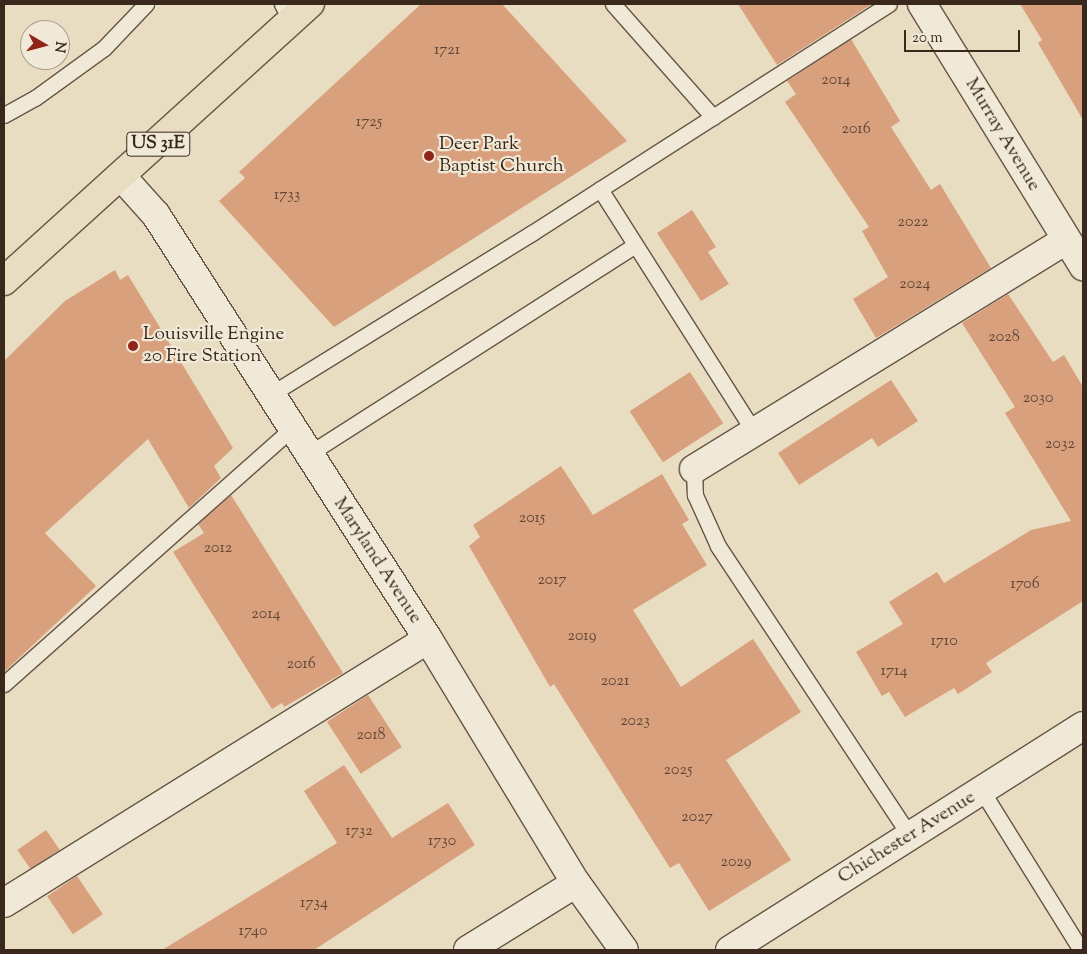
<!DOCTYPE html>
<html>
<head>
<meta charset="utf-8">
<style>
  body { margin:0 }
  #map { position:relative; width:1087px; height:954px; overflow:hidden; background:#e9ddc1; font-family:"Sorts Mill Goudy",serif }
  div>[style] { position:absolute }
  .building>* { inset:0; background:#d8a07d; transform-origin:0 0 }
  .roads { filter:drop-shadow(1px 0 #665546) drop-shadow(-1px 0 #665546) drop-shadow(0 1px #665546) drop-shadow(0 -1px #665546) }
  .lane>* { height:15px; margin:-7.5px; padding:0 7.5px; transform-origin:7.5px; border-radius:7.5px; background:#f1e9d7 }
  .street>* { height:28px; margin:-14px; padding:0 14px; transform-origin:14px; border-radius:14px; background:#f1e9d7 }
  .primary>* { height:28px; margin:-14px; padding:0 14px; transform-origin:14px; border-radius:14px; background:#e9ddc1 }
  .dots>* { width:14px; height:14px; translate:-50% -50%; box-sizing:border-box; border:2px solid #f1e9d7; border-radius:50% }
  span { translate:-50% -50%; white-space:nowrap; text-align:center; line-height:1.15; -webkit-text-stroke:4.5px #f1e9d7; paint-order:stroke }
  .number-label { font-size:16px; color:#624635 }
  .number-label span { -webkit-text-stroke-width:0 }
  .shield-label span { padding:1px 4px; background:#f1e9d7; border:1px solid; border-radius:4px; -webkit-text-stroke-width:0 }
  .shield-label { font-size:18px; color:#3a281d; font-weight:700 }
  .street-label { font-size:19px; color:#3a281d }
  .poi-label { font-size:19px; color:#3a281d }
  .left { translate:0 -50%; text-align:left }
  .frame { position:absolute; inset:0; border:5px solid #3a281d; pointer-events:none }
  .north { position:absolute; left:20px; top:20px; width:50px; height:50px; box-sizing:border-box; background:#f1e9d7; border:1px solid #a89c8d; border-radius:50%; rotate:98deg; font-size:14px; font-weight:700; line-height:20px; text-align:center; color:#3a281d }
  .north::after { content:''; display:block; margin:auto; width:18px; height:22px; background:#8f2418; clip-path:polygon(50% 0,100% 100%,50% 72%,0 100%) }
  .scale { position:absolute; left:904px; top:30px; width:116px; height:22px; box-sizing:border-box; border:2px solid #3a281d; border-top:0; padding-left:6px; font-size:15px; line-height:18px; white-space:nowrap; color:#3a281d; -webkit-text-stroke:4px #f1e9d7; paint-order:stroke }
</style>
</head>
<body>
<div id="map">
  <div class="building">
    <i style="clip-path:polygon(421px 4px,502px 4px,627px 141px,334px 327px,219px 201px,245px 178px,239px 172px)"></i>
    <i style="clip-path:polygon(738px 4px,872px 4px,777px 65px)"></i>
    <i style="clip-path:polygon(1020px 4px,1083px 4px,1083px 120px,1038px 43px,1042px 40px)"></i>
    <i style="clip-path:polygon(851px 39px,900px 121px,891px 127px,931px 190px,940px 184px,991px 268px,876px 338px,853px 299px,888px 277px,862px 231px,869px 227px,785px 102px,796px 94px,787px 81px)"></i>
    <i style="clip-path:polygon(692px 210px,716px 247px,708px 252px,729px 284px,701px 301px,657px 233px)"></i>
    <i style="clip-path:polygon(115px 270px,120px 280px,128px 275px,233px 448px,214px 466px,221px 478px,189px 508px,148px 439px,45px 533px,96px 586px,4px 672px,4px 361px,65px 301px)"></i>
    <i style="clip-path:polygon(1008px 294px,1053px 362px,1064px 355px,1083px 387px,1083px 601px,986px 663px,992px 672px,958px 694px,954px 688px,905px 717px,889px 692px,882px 696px,856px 652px,903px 624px,889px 602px,937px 572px,944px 583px,1031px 530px,1071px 521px,1005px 413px,1015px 407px,962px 323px)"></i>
    <i style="left:690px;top:372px;width:61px;height:72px;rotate:57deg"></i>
    <i style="clip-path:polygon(891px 380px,918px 421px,878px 447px,872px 438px,799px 485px,778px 453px)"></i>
    <i style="clip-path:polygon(561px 466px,593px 515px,662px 474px,689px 520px,682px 524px,707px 565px,633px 610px,681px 687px,753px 639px,801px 712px,726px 760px,791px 860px,709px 911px,679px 863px,670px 868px,554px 684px,550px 687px,469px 546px,480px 537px,473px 525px)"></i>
    <i style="clip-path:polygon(231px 495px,343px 673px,284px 707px,282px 703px,272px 709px,173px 552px,204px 533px,198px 524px)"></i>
    <i style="left:368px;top:695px;width:62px;height:49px;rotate:57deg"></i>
    <i style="clip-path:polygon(344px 765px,392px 838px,448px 803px,475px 845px,314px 950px,162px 950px,337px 843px,304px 791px)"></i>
    <i style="left:46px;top:830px;width:24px;height:35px;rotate:55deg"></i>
    <i style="left:77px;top:876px;width:46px;height:36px;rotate:56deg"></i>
  </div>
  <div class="roads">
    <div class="lane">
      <i style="left:282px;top:4px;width:19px;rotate:62deg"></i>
      <i style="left:613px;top:4px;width:151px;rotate:48.5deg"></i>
      <i style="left:4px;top:115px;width:35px;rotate:-29deg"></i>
      <i style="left:35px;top:98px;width:85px;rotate:-35.9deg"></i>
      <i style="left:104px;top:48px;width:61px;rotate:-46.3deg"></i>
      <i style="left:600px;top:189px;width:288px;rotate:57.6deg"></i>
      <i style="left:268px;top:396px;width:310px;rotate:-31.7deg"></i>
      <i style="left:532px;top:233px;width:424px;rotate:-32.7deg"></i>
      <i style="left:307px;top:455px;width:388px;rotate:-32.6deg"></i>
      <i style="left:694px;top:469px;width:26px;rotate:88deg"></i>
      <i style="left:695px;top:495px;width:56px;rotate:65.7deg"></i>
      <i style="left:718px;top:546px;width:348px;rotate:56.5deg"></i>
      <i style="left:4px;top:684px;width:383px;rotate:-41.6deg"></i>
      <i style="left:982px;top:791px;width:187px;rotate:58.1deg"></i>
    </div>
    <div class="street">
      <i style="left:922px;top:4px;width:308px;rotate:58.4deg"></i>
      <i style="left:122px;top:177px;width:51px;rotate:48.2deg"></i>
      <i style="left:156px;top:215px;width:504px;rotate:57.32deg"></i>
      <i style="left:428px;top:639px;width:285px;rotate:58.8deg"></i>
      <i style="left:576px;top:883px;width:82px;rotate:54.4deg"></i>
      <i style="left:694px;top:469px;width:437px;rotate:-31.6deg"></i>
      <i style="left:4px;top:903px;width:499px;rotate:-31.9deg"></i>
      <i style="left:468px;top:950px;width:127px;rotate:-31.8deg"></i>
      <i style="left:730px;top:950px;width:418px;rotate:-32.4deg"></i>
    </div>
    <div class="primary">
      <i style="left:4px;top:281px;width:413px;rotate:-42.2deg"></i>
    </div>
  </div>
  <div class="dots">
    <i style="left:429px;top:156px;background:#8f2418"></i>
    <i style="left:133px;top:346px;background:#8f2418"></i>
  </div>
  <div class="number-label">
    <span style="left:447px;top:51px">1721</span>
    <span style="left:836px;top:81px">2014</span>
    <span style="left:369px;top:123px">1725</span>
    <span style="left:856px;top:130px">2016</span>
    <span style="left:287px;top:196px">1733</span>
    <span style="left:913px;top:223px">2022</span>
    <span style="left:915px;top:285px">2024</span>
    <span style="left:1004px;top:338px">2028</span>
    <span style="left:1038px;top:399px">2030</span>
    <span style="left:1060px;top:445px">2032</span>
    <span style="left:532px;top:519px">2015</span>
    <span style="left:218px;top:549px">2012</span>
    <span style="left:552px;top:581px">2017</span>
    <span style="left:1025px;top:585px">1706</span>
    <span style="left:266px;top:615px">2014</span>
    <span style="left:582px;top:637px">2019</span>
    <span style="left:944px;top:642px">1710</span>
    <span style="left:301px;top:665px">2016</span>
    <span style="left:894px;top:672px">1714</span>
    <span style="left:615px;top:682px">2021</span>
    <span style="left:635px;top:722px">2023</span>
    <span style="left:371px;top:736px">2018</span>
    <span style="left:678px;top:771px">2025</span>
    <span style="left:697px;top:818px">2027</span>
    <span style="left:359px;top:832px">1732</span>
    <span style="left:442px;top:842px">1730</span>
    <span style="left:736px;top:863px">2029</span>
    <span style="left:314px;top:904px">1734</span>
    <span style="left:253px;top:932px">1740</span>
  </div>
  <div class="shield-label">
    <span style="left:158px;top:144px">US 31E</span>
  </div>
  <div class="street-label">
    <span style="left:1002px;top:135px;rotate:59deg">Murray Avenue</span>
    <span style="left:377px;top:561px;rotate:57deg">Maryland Avenue</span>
    <span style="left:907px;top:838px;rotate:-32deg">Chichester Avenue</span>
  </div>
  <div class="poi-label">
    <span class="left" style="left:439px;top:156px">Deer Park<br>Baptist Church</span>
    <span class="left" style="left:143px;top:346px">Louisville Engine<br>20 Fire Station</span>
  </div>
  <div class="frame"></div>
  <div class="north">N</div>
  <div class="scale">20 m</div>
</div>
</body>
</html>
